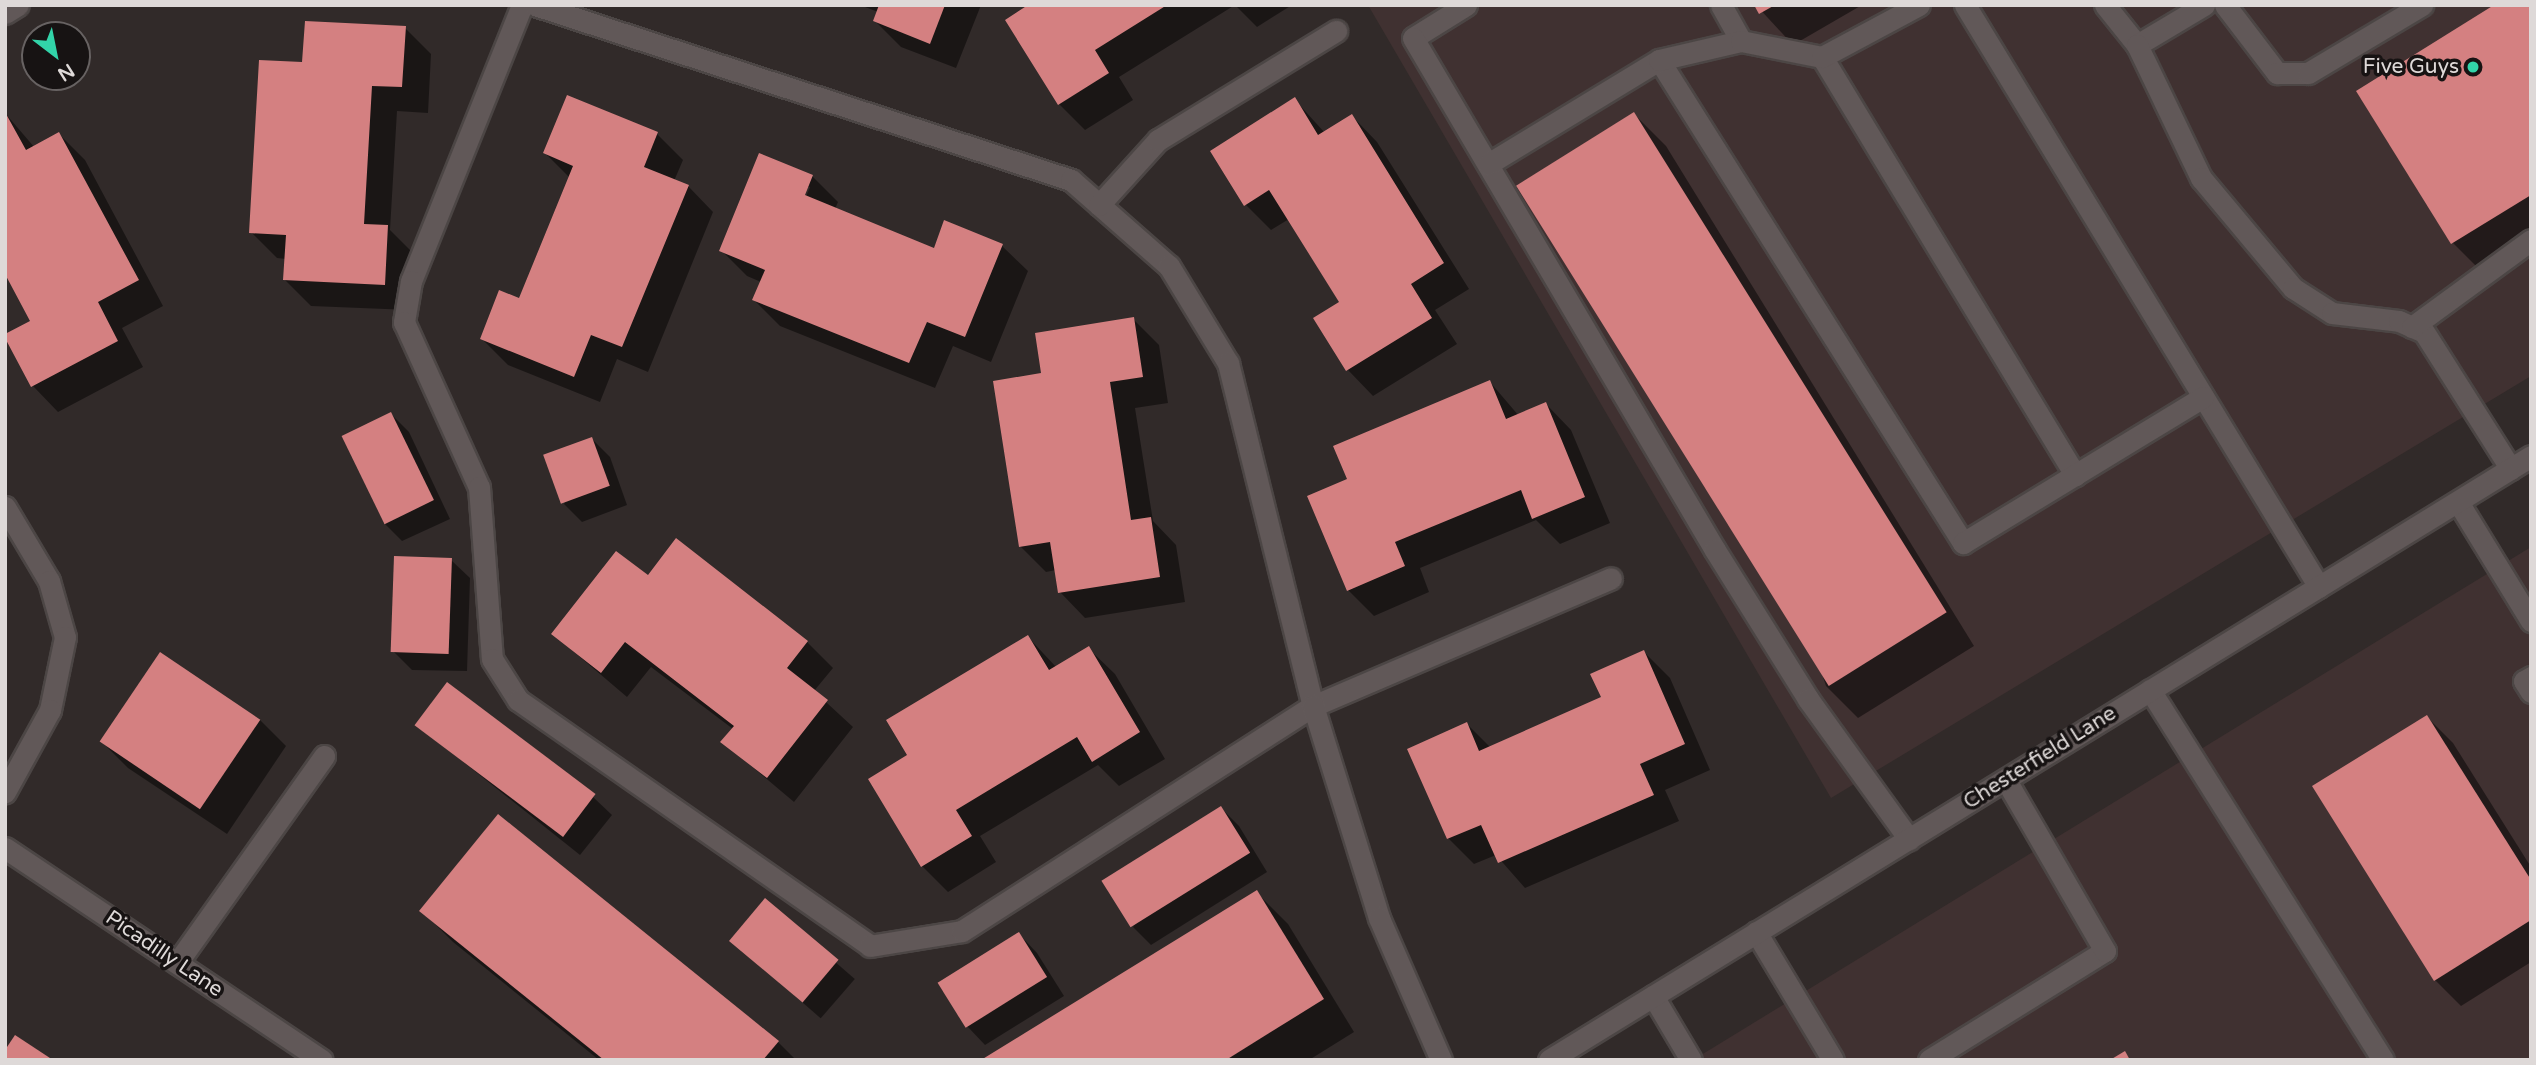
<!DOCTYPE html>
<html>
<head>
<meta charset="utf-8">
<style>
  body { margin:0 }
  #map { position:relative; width:2536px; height:1065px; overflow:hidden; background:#312a29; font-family:"Varela Round",sans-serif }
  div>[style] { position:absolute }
  .built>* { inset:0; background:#403131 }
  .shadow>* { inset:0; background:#0007; transform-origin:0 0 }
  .building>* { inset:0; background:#d48081; transform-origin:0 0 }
  .roads { filter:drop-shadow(2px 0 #4c4645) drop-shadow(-2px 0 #4c4645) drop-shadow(0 2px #4c4645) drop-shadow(0 -2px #4c4645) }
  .lane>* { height:21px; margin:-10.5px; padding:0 10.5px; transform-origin:10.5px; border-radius:10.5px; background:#615858 }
  .street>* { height:21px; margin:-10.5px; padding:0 10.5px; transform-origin:10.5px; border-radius:10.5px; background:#615858 }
  .secondary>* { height:21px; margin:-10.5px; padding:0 10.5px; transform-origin:10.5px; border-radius:10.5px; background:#615858 }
  .dots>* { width:19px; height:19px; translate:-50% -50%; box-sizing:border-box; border:4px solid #171313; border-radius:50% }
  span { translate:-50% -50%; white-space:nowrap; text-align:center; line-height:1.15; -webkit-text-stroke:7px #171313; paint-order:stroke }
  .poi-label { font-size:21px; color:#ded9d8 }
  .right { translate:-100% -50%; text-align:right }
  .street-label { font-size:21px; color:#ded9d8 }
  .frame { position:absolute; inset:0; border:7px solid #ded9d8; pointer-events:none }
  .north { position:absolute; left:21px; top:21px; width:70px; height:70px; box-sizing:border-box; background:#171313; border:2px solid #676262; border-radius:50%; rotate:148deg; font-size:19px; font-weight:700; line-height:28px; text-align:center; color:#ded9d8 }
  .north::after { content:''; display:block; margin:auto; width:24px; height:32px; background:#32d4a9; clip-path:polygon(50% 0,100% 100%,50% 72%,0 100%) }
</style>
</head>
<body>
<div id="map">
  <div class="built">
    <i style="clip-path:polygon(1368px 5px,2531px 5px,2531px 376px,1831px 798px)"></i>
    <i style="clip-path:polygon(2531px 547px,2531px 1060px,1693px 1060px)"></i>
  </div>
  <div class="shadow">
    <i style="clip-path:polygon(860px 5px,981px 5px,956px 68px,901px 47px,875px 21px,878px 12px)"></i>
    <i style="clip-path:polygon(1032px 5px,1235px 5px,1119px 77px,1133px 100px,1085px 130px,1059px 104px)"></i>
    <i style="clip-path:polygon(1235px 5px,1292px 5px,1257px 27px)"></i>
    <i style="clip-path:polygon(1756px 5px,1862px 5px,1793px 45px)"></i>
    <i style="clip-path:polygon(2531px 5px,2531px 246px,2485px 275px,2453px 243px,2359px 91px)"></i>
    <i style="clip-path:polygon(405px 28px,431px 54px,428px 113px,397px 111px,390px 230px,413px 253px,410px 310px,311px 306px,285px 280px,286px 259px,277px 258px,251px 232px,304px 64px)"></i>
    <i style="clip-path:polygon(1295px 100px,1325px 133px,1352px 116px,1377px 142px,1469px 289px,1435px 310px,1457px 344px,1373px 396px,1348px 370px,1315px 319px,1341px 303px,1289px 219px,1271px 230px,1245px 204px)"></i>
    <i style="clip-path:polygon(5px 113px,35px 148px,59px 134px,85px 160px,163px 306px,122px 328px,143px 367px,58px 412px,33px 386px,6px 336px,33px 322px)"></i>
    <i style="clip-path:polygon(1634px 114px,1666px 146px,1974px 646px,1858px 718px,1826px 686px)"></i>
    <i style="clip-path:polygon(657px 134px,683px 160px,674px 181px,688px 186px,713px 212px,648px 372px,617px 359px,600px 402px,508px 365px,482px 339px,520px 301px,570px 178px,545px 153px)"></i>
    <i style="clip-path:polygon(evenodd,812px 176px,838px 202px,835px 209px,935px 250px,1002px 246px,1028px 271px,991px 362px,953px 346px,935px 388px,780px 326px,754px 300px,761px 282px,747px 276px,721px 250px,812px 176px,806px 187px,810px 187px,803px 204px,806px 187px)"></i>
    <i style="clip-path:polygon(1133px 319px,1159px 345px,1168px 403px,1135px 408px,1153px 521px,1176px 545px,1185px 602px,1085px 618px,1060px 592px,1056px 570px,1046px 572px,1020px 546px,1043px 375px)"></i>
    <i style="clip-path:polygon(1490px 382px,1519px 416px,1546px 404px,1571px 430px,1610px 523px,1560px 544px,1536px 520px,1420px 568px,1429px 592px,1374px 616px,1348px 590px,1350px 480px)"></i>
    <i style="clip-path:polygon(391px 414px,409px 432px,450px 519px,402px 541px,384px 523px,343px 437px)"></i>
    <i style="clip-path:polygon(592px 439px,610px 457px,627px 505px,582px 522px,564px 504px)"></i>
    <i style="clip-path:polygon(451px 560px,470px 578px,467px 671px,412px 670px,393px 651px)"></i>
    <i style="clip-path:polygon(553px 634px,807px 642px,833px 668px,814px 691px,853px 727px,794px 802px,723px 742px,733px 729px,651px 667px,627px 697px)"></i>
    <i style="clip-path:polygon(1028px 637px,1057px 668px,1089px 649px,1115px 674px,1165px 759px,1119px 786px,1098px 765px,980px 836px,996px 862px,948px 892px,922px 866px,909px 756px)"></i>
    <i style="clip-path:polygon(1644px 652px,1670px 678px,1710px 770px,1665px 790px,1679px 821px,1525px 888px,1496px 855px,1474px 864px,1448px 838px,1467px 724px,1491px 748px,1603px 698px)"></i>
    <i style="clip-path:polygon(2427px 717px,2453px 743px,2531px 867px,2531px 962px,2461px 1006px,2435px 980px)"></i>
    <i style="clip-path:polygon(260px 720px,286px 746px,227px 834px,128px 768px,102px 742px)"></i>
    <i style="clip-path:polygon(417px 725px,593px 797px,612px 815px,580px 855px)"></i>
    <i style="clip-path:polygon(1221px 808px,1239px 826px,1267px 872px,1151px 945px,1133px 927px)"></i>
    <i style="clip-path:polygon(1256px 892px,1288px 924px,1354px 1032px,1309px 1060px,985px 1060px)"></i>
    <i style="left:765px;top:901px;width:119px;height:52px;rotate:41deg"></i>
    <i style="clip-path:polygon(422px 911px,778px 1042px,796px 1060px,599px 1060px,453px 942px)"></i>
    <i style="clip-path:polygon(1019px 934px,1037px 953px,1064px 996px,985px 1045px,967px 1026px,940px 983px)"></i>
  </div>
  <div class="building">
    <i style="clip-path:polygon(879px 5px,945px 5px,930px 44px,873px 21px)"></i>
    <i style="clip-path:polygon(1028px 5px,1167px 5px,1095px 50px,1109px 73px,1058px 105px,1005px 20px)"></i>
    <i style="clip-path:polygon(1754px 5px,1775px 5px,1759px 14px)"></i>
    <i style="clip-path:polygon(2494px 5px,2531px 5px,2531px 195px,2451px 244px,2356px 91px)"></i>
    <i style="clip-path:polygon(305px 21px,406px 26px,402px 87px,372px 86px,364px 224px,388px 225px,385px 285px,283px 280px,286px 235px,249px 233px,259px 60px,302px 62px)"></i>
    <i style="clip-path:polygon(567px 95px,658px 132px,644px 167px,689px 185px,622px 347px,591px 335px,574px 377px,480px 339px,499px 290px,519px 298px,573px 166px,543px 153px)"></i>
    <i style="clip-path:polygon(1295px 97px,1318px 135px,1352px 114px,1444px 263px,1411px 284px,1432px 318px,1346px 371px,1313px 318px,1339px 302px,1269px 190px,1244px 206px,1210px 151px)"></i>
    <i style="clip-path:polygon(5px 112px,26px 150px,59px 132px,139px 280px,98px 302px,118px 341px,31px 387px,5px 338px,5px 334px,30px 321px,5px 274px)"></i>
    <i style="left:1634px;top:112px;width:590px;height:139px;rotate:58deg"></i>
    <i style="clip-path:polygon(759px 153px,813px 175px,805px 195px,934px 248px,944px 220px,1003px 244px,965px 337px,927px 322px,909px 363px,752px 300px,765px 270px,719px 251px)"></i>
    <i style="clip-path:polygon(1134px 317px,1143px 377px,1110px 382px,1131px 520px,1151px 517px,1160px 577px,1058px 593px,1050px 542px,1019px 547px,993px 381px,1041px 373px,1035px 333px)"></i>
    <i style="clip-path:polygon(1490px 380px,1506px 419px,1546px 402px,1585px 497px,1532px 519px,1521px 490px,1395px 542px,1405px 566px,1347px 591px,1307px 496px,1347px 479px,1333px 446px)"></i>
    <i style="left:391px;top:412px;width:98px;height:55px;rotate:64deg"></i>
    <i style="left:592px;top:437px;width:52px;height:52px;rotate:70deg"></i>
    <i style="clip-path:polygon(676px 538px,808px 641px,787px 668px,828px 700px,767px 778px,720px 742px,734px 726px,625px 642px,601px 673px,551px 634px,616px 551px,648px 575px)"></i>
    <i style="left:394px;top:556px;width:58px;height:96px;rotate:2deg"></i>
    <i style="clip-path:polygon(1028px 635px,1049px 670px,1089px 646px,1140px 732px,1092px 762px,1077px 737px,956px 810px,972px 836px,921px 867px,868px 779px,907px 755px,886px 720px)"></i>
    <i style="clip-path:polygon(1644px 650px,1685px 744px,1640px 764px,1654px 795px,1498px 863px,1481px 825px,1447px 839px,1407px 749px,1467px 722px,1479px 751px,1601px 697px,1590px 674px)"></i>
    <i style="left:160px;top:652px;width:121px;height:108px;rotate:34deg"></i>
    <i style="left:447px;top:682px;width:186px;height:54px;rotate:37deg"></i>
    <i style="clip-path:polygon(2427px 715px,2531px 880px,2531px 920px,2434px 981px,2312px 786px)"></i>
    <i style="left:1221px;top:806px;width:55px;height:141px;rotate:58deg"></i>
    <i style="clip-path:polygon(498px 814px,779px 1041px,763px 1060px,604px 1060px,419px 911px)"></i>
    <i style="clip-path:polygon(1257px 890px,1324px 999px,1226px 1060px,981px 1060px)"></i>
    <i style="left:765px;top:898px;width:96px;height:56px;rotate:40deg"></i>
    <i style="left:1019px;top:932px;width:53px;height:96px;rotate:58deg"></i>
    <i style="clip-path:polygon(15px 1035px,53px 1060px,5px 1060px,5px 1050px)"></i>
    <i style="clip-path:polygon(2125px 1051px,2130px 1060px,2110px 1060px)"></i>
  </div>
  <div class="roads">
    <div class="lane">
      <i style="left:522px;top:5px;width:297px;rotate:111.9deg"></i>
      <i style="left:411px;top:281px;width:42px;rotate:99.7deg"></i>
      <i style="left:404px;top:322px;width:181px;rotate:65.6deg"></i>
      <i style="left:479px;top:487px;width:172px;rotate:85.7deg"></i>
      <i style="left:492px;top:659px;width:49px;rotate:57.6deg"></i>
      <i style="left:518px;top:700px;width:429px;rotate:34.9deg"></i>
      <i style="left:870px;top:946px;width:93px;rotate:-9.3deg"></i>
      <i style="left:962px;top:931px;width:417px;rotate:-32.7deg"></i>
      <i style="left:1313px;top:706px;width:324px;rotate:-23.2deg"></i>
      <i style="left:535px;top:5px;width:564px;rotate:18.08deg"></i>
      <i style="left:1071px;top:180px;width:130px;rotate:41.3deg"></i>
      <i style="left:1169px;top:266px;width:114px;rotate:58.7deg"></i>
      <i style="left:1228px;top:363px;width:353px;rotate:76.1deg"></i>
      <i style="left:1313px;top:706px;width:222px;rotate:72.7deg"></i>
      <i style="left:1379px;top:918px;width:155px;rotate:66.4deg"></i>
      <i style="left:1466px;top:5px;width:62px;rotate:148.1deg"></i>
      <i style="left:1413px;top:38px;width:594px;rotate:59.47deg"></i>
      <i style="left:1715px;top:550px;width:176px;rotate:58deg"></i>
      <i style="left:1808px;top:699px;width:173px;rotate:54.2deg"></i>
      <i style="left:1721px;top:5px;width:41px;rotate:60.9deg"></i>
      <i style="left:1965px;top:5px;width:681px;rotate:58.69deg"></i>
      <i style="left:2105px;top:5px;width:51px;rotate:51.3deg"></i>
      <i style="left:2137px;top:45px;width:78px;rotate:-30.8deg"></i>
      <i style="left:2225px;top:5px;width:86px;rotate:52.6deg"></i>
      <i style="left:2277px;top:73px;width:31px"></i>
      <i style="left:2308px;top:73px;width:133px;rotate:-30.8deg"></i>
      <i style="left:5px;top:13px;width:15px;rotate:-32deg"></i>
      <i style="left:2137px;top:45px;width:148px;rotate:64.3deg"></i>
      <i style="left:2201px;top:178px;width:143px;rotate:50.1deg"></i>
      <i style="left:2293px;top:288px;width:46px;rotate:32.7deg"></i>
      <i style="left:2332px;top:313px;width:67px;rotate:6.8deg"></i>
      <i style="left:2399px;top:321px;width:27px;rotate:24deg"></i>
      <i style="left:2424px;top:332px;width:162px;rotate:57.6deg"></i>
      <i style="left:1822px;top:57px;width:489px;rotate:58.8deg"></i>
      <i style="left:1659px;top:60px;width:571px;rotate:57.81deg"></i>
      <i style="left:1963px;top:543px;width:281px;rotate:-31.3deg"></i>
      <i style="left:1488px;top:164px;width:200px;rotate:-31.3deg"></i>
      <i style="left:1659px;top:60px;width:84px;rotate:-13deg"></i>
      <i style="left:1741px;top:41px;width:83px;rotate:11.2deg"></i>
      <i style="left:1822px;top:57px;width:110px;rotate:-28.2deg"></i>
      <i style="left:1099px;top:205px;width:88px;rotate:-47.8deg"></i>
      <i style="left:1158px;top:140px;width:209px;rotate:-31.5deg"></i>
      <i style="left:2412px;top:327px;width:147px;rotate:-36.2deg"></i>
      <i style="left:2458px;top:502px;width:140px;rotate:58.5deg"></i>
      <i style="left:5px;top:507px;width:86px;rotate:59.3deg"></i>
      <i style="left:49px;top:581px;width:58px;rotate:74.1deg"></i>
      <i style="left:65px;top:637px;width:75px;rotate:101.6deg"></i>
      <i style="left:50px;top:710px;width:94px;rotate:118.8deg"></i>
      <i style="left:2531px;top:677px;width:8px;rotate:150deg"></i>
      <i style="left:2524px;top:681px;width:13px;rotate:58deg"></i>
      <i style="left:2150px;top:690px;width:437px;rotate:57.8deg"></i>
      <i style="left:1756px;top:932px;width:149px;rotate:59deg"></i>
      <i style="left:177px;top:963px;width:254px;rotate:-54.6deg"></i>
      <i style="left:1653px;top:996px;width:74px;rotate:59.3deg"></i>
      <i style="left:1929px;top:1060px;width:207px;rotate:-31.8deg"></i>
      <i style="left:2105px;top:951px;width:198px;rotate:-120.1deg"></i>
    </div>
    <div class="street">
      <i style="left:5px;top:848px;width:381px;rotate:33.8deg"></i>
    </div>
    <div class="secondary">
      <i style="left:1549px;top:1060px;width:1153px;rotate:-31.59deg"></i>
    </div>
  </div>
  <div class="dots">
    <i style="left:2473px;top:67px;background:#32d4a9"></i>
  </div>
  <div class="poi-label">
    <span class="right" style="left:2459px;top:67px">Five Guys</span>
  </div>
  <div class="street-label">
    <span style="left:2040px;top:758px;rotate:-32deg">Chesterfield Lane</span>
    <span style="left:164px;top:954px;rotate:34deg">Picadilly Lane</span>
  </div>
  <div class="frame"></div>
  <div class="north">N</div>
</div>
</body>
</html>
